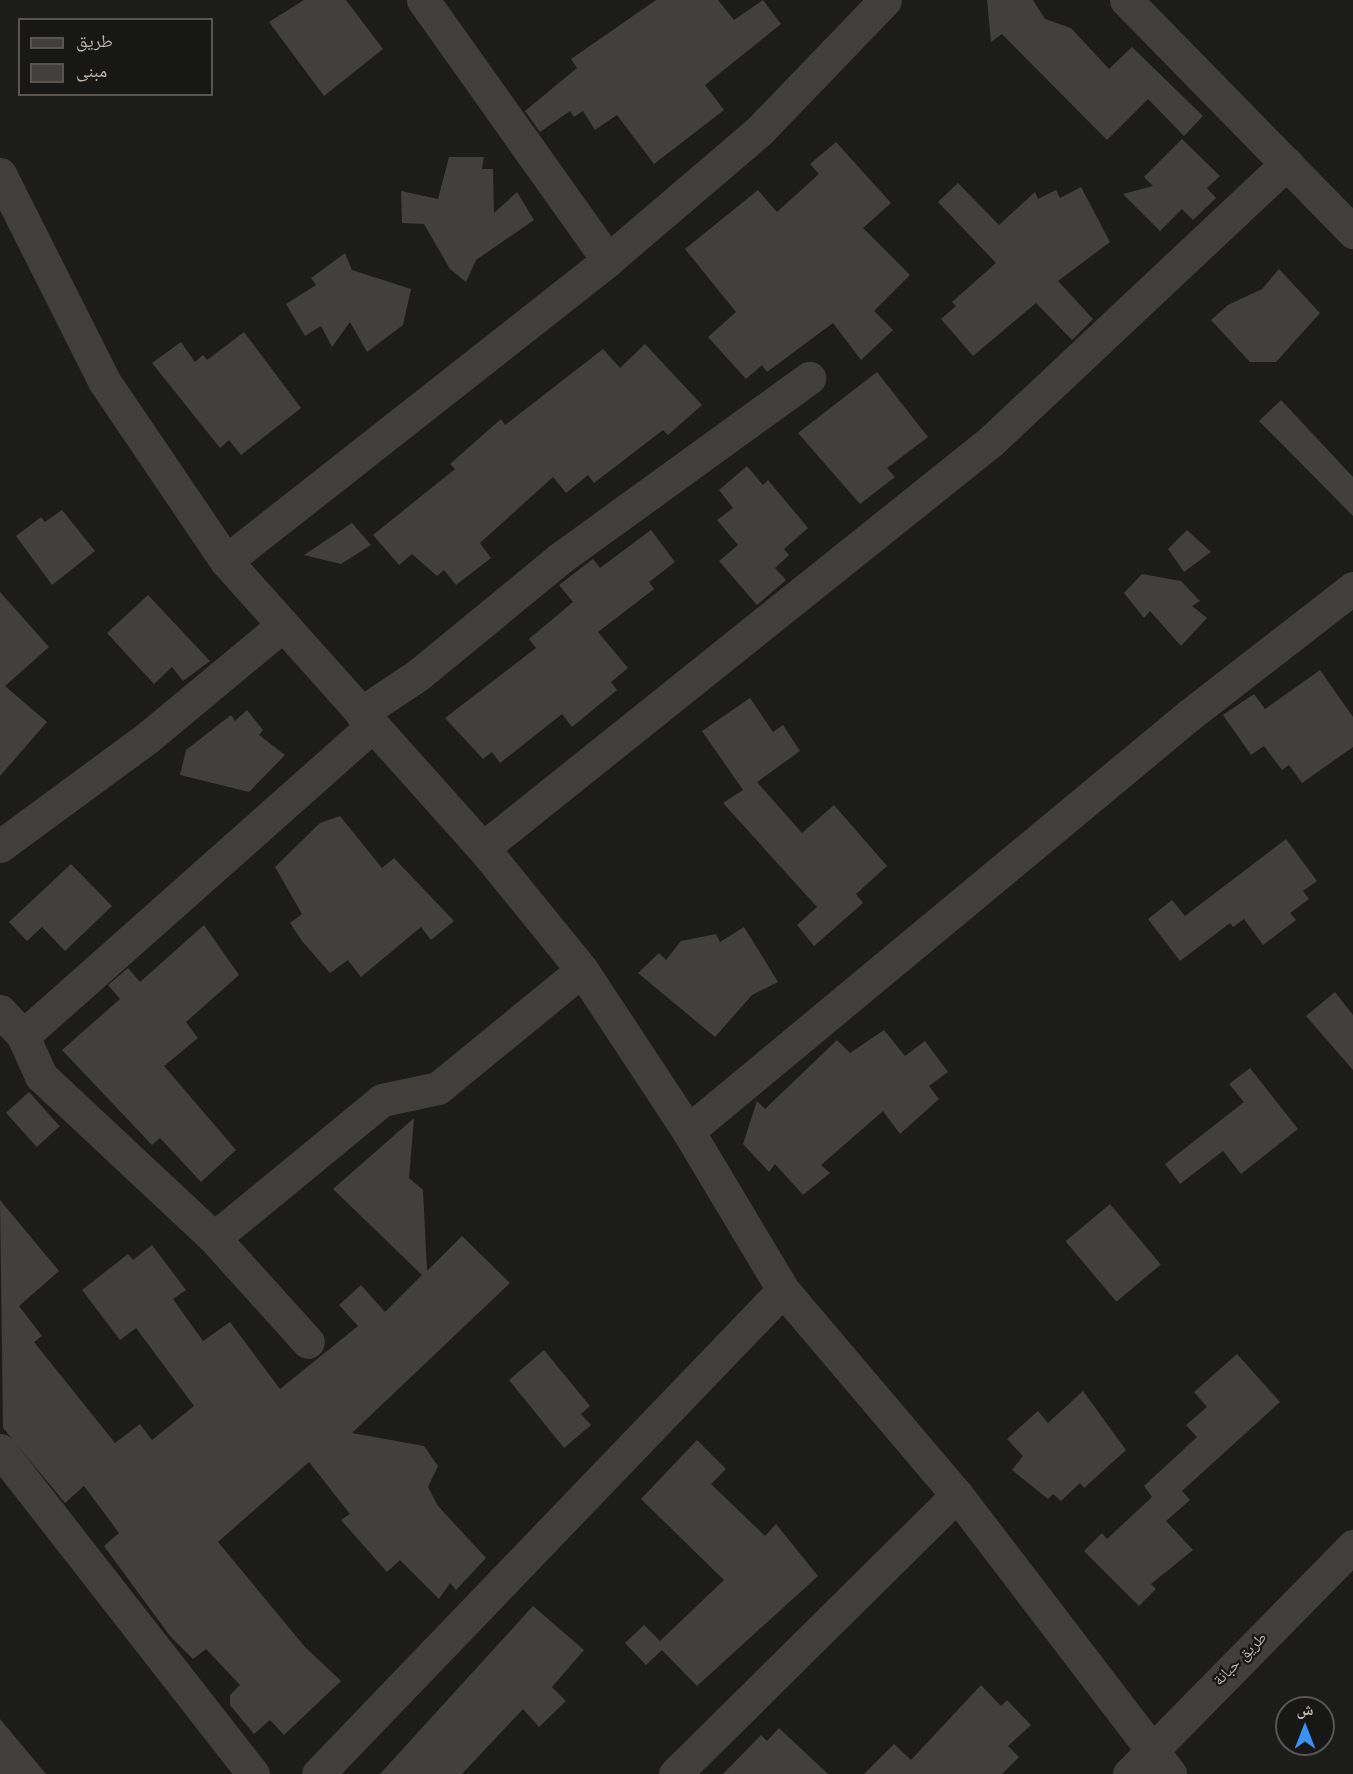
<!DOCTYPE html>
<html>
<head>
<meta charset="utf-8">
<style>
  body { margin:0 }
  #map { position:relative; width:1353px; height:1774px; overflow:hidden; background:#1c1c1a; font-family:Jost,"Noto Naskh Arabic",sans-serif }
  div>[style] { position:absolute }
  .building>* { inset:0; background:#41403c; transform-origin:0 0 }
  .minor>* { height:33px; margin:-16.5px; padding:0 16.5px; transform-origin:16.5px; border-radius:16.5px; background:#413f3b }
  span { translate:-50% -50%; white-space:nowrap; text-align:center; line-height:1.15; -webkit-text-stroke:4.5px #171715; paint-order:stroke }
  .street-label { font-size:16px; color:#bcb5ac }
  .legend { position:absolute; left:18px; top:18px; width:195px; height:78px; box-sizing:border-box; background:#171715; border:2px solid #595651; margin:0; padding:8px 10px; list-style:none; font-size:18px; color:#bcb5ac }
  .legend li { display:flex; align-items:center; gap:12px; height:30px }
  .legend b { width:30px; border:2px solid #595651 }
  .north { position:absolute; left:1275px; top:1696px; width:60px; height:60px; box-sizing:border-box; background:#171715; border:2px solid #595651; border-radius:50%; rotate:0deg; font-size:16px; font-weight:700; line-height:24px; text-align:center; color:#bcb5ac }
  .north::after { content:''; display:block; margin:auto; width:21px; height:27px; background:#3794f6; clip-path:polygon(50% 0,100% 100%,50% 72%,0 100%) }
</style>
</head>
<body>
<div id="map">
  <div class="building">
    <i style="clip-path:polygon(304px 0,346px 0,383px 49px,324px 96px,269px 22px)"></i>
    <i style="clip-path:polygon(656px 0,718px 0,734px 20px,763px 0,781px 24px,705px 85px,724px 110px,654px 164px,617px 115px,595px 130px,583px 111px,574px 117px,570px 111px,540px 132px,525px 111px,577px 68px,571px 59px)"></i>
    <i style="clip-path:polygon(987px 0,1033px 0,1045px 19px,1071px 28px,1109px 69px,1132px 47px,1203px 116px,1184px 136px,1148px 99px,1107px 140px,1002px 34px,991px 42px)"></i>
    <i style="clip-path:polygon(1182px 139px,1220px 176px,1207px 188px,1216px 198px,1193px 220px,1182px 209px,1160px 231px,1123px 194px,1153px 186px,1144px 177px)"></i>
    <i style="clip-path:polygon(836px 142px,891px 203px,863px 228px,910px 275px,874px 311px,893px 330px,861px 360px,833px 323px,767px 372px,762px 365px,746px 379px,708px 337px,736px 312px,685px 249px,758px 190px,777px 212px,819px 174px,810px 164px)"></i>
    <i style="clip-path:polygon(449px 157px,484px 157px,482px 169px,493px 169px,494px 213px,517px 192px,534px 220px,476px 260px,466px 282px,450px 269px,424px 224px,402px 223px,401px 191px,438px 199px)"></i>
    <i style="clip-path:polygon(958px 183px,999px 225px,1035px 192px,1038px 199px,1056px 190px,1060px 198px,1081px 187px,1110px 242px,1058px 281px,1093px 319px,1072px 340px,1036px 303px,973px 356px,941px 319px,956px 306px,952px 302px,996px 263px,938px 202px)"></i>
    <i style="clip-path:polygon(345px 253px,352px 270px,411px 289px,403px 325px,367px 352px,350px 322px,332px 347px,321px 326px,305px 336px,286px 304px,316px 285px,311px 278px)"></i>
    <i style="clip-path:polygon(1279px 269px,1320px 313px,1276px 362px,1250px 362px,1211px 320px,1228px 305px,1262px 289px)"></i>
    <i style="clip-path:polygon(244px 332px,301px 408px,241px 455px,229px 440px,220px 448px,152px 363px,181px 342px,195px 362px,203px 355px,207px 360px)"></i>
    <i style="clip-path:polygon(645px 344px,702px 405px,668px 435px,663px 430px,594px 483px,588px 475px,566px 493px,553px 477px,480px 543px,491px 558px,456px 585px,444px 570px,437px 576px,412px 554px,399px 565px,373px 535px,455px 469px,450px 464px,501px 419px,505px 425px,603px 349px,620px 368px)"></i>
    <i style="clip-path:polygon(877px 372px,928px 437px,887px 468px,895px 477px,860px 504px,798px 433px)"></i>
    <i style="clip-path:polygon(1281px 400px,1353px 477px,1353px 516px,1259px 421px)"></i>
    <i style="clip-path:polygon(747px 466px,763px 485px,768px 480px,808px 528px,784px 549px,789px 555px,775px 568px,786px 580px,757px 605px,719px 561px,738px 545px,717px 520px,733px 508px,719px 490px)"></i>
    <i style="clip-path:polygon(62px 510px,95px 551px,52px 585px,16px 536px,41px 517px,45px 522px)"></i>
    <i style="clip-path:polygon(352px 523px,371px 545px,341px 564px,304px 555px)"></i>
    <i style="clip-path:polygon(651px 530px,675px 562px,649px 582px,654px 589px,598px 632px,628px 668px,611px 682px,617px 690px,572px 727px,562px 714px,500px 763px,492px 752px,483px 759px,445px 718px,536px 648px,529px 639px,573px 602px,559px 585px,593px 559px,600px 568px)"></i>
    <i style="clip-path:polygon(1187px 530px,1211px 552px,1184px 572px,1168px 549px)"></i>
    <i style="clip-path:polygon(1142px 574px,1181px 581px,1200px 601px,1192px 606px,1207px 618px,1181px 646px,1150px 611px,1144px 618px,1124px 593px)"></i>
    <i style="clip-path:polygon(0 592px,49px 647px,5px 686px,47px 722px,0 776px)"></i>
    <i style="clip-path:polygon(148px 595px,210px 661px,183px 681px,172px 667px,154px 684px,107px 633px)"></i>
    <i style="clip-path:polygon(1320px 670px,1353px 717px,1353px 747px,1302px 783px,1289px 765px,1282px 770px,1264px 746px,1251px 755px,1223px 715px,1254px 694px,1265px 709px)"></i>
    <i style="clip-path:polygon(750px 698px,773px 732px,783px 725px,800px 751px,757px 782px,802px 833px,834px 805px,887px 866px,856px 894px,863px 903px,814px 946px,797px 925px,817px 907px,723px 803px,743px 790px,702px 731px)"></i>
    <i style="clip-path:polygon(247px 710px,263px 730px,259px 735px,285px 755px,249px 792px,180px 775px,186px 750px,231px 715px,235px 721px)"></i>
    <i style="clip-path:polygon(340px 816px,382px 868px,394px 858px,454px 921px,431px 940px,421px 927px,361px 977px,348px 960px,330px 973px,302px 941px,290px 923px,302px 914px,275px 867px,320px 823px)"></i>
    <i style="clip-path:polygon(1286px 839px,1317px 881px,1303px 891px,1309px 899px,1290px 913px,1296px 920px,1263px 945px,1244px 919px,1233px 927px,1230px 923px,1180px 961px,1148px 919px,1172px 900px,1185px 916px)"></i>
    <i style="clip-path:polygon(71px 864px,112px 906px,65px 951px,42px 927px,27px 941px,9px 922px)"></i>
    <i style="clip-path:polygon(204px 925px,239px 975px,186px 1022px,198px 1038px,164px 1066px,236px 1150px,201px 1182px,160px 1138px,152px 1145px,62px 1050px,120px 999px,108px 985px,128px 968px,140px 982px)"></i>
    <i style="clip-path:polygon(744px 927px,778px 982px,752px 995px,715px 1037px,638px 973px,659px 953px,666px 960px,681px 941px,716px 934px,720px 942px)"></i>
    <i style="clip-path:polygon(1335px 992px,1353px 1015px,1353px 1070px,1306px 1016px)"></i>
    <i style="clip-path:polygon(884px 1030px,905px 1056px,925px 1041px,948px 1072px,929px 1086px,939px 1099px,900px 1134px,883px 1111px,821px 1165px,830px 1173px,803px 1195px,775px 1164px,769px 1172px,743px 1144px,757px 1101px,765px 1109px,837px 1040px,850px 1053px)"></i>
    <i style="clip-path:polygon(1250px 1068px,1298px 1129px,1241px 1174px,1223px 1151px,1180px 1184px,1165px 1164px,1244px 1102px,1229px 1084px)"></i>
    <i style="left:29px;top:1092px;width:46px;height:31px;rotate:48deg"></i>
    <i style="clip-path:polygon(414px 1118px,409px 1178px,423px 1190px,427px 1271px,462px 1236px,510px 1283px,352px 1433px,424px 1446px,438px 1466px,428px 1487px,438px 1506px,486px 1558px,456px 1590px,450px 1583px,439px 1599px,400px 1560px,387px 1572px,341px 1520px,350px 1514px,309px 1462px,218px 1542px,305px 1647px,341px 1681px,284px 1735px,270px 1720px,254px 1734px,230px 1705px,230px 1695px,240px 1685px,206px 1649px,193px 1659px,170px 1636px,104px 1546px,119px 1533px,84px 1486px,65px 1503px,3px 1428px,0 1200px,59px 1271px,19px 1306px,42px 1336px,34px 1342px,115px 1443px,140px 1424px,152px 1440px,194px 1406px,136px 1328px,120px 1340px,82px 1290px,128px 1254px,133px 1260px,152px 1245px,186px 1290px,173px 1299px,203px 1341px,230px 1322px,280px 1389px,358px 1326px,339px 1305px,361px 1285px,385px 1312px,422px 1275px,333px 1189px)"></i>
    <i style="left:1110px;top:1204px;width:79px;height:58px;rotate:50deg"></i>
    <i style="clip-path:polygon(544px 1350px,590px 1406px,581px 1414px,591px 1425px,564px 1448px,509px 1380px)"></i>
    <i style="clip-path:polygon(1237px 1354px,1280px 1402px,1182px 1491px,1190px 1500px,1166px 1521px,1193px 1550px,1151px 1584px,1156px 1589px,1139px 1606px,1084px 1551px,1102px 1533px,1107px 1539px,1152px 1497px,1144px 1486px,1197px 1437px,1186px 1425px,1207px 1407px,1194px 1392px)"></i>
    <i style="clip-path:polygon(1083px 1391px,1126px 1450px,1084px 1488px,1080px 1483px,1061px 1501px,1053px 1494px,1048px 1499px,1012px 1470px,1023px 1456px,1007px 1439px,1038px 1411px,1048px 1423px)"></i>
    <i style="clip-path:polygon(697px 1440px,726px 1469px,711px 1484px,765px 1536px,776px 1524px,818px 1576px,697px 1686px,662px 1650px,646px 1665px,625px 1643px,644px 1625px,660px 1641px,724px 1580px,641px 1499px)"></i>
    <i style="clip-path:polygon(533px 1606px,584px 1650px,552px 1687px,566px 1701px,539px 1727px,523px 1709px,462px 1774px,380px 1774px)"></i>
    <i style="clip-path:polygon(981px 1685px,1001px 1706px,1007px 1700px,1031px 1725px,1008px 1746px,1019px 1757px,1002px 1774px,864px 1774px,894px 1744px,911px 1760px)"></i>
    <i style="clip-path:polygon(0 1719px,46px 1774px,0 1774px)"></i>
    <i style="clip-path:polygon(779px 1728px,828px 1774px,723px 1774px,761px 1735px,767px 1741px)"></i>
  </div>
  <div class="minor">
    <i style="left:423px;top:0;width:319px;rotate:54.6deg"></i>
    <i style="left:1126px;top:0;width:325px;rotate:45.6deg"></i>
    <i style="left:0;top:174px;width:232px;rotate:63.3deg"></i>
    <i style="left:104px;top:381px;width:217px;rotate:55.9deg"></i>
    <i style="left:226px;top:561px;width:385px;rotate:48.2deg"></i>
    <i style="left:483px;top:848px;width:157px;rotate:50.9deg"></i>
    <i style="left:582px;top:970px;width:193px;rotate:56.6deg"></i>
    <i style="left:688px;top:1131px;width:185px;rotate:59.1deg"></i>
    <i style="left:783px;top:1290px;width:269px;rotate:49.7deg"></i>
    <i style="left:957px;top:1495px;width:351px;rotate:52.6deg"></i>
    <i style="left:226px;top:561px;width:486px;rotate:-38.2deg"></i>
    <i style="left:608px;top:260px;width:200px;rotate:-40.5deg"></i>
    <i style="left:760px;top:130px;width:180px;rotate:-46.1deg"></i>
    <i style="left:361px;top:713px;width:69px;rotate:-33.7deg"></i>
    <i style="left:418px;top:675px;width:183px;rotate:-39.4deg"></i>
    <i style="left:559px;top:559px;width:309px;rotate:-35.9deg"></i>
    <i style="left:0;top:846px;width:182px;rotate:-36.3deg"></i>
    <i style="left:147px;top:738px;width:177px;rotate:-39.7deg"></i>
    <i style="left:483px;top:848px;width:650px;rotate:-38.69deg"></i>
    <i style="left:990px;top:442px;width:407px;rotate:-43.2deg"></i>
    <i style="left:0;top:1011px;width:34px;rotate:47deg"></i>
    <i style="left:23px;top:1036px;width:467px;rotate:-41.6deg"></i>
    <i style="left:23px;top:1036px;width:44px;rotate:65.8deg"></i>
    <i style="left:41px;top:1076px;width:237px;rotate:43.1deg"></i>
    <i style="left:214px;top:1238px;width:140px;rotate:47.9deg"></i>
    <i style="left:688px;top:1131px;width:650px;rotate:-39.69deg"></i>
    <i style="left:1188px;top:716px;width:209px;rotate:-37.8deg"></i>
    <i style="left:214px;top:1238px;width:217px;rotate:-39.4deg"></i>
    <i style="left:382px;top:1100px;width:57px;rotate:-12.1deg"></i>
    <i style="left:438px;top:1088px;width:186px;rotate:-39.3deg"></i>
    <i style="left:0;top:1450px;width:411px;rotate:52deg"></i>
    <i style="left:318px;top:1774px;width:671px;rotate:-46.15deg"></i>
    <i style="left:675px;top:1774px;width:397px;rotate:-44.7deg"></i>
    <i style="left:1129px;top:1774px;width:320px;rotate:-45.5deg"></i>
  </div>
  <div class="street-label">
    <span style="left:1240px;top:1659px;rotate:-45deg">طريق حبانة</span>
  </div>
  <ul class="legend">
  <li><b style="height:8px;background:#413f3b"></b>طريق</li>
  <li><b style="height:16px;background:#41403c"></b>مبنى</li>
  </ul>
  <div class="north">ش</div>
</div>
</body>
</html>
